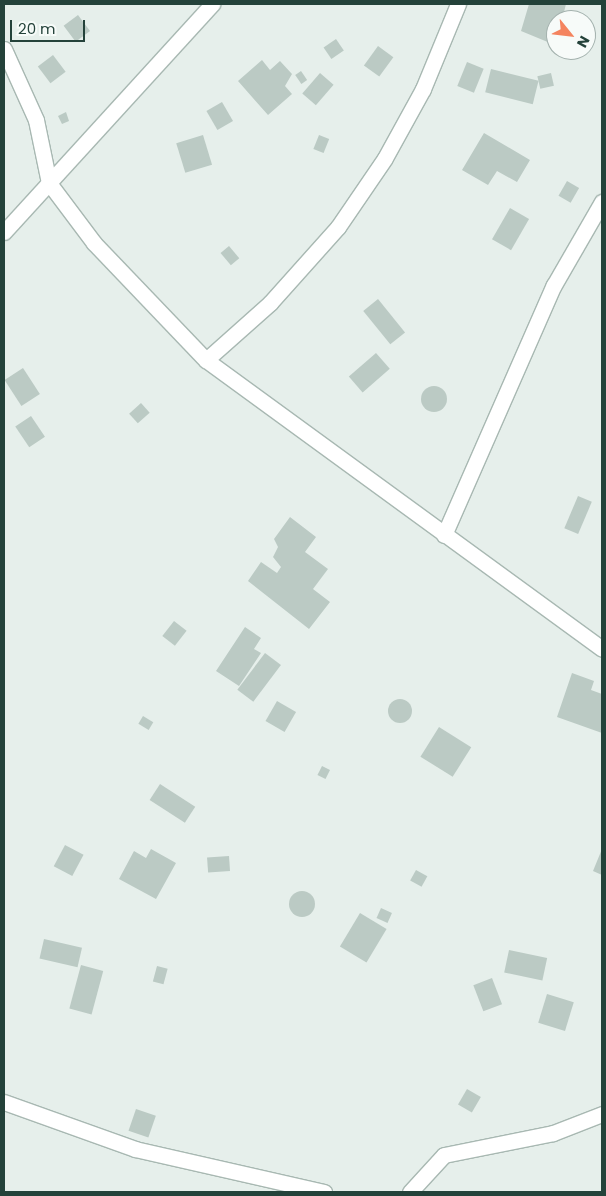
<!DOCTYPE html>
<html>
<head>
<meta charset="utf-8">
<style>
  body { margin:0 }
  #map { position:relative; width:606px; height:1196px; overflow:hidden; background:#e6efeb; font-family:Poppins,sans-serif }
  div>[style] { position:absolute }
  .building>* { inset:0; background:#bbcac4; transform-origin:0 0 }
  .round { border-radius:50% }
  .roads { filter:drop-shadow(1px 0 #a8b8b2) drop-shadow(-1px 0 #a8b8b2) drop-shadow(0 1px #a8b8b2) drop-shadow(0 -1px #a8b8b2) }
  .street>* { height:15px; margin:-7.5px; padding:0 7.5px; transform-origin:7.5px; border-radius:7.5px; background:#fff }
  span { translate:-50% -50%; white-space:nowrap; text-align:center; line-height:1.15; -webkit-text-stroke:4.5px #f7fbf9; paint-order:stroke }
  .frame { position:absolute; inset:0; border:5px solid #24423a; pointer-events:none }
  .north { position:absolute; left:546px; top:10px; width:50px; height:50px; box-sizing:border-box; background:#f7fbf9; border:1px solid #a3b1ad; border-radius:50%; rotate:119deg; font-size:14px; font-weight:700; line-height:20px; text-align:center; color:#24423a }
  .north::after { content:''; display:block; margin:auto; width:18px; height:22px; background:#f4845f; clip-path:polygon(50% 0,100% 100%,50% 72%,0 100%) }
  .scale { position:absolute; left:10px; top:20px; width:75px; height:22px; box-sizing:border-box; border:2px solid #24423a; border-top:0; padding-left:6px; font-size:15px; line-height:18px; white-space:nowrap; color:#24423a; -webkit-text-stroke:4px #f7fbf9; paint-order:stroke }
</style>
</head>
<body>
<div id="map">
  <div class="building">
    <i style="clip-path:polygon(529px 4px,566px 4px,562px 20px,556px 20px,555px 45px,521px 31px)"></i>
    <i style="left:78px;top:15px;width:20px;height:18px;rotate:53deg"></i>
    <i style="left:336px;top:39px;width:14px;height:15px;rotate:56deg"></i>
    <i style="left:378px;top:46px;width:19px;height:24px;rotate:36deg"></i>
    <i style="left:53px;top:55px;width:21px;height:19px;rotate:53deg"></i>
    <i style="clip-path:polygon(262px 60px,270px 70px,280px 61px,292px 74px,285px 86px,292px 94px,268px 115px,238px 81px)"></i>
    <i style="left:467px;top:62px;width:18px;height:26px;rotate:22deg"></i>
    <i style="left:491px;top:69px;width:49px;height:24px;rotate:14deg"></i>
    <i style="left:301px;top:71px;width:11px;height:7px;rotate:56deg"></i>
    <i style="left:320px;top:73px;width:18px;height:27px;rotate:41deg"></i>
    <i style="left:551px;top:73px;width:13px;height:14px;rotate:77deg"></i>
    <i style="left:222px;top:102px;width:22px;height:18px;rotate:60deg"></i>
    <i style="clip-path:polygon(66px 112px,69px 121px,62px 124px,58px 116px)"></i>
    <i style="clip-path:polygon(484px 133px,530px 160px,517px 182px,497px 171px,488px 185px,462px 170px)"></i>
    <i style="left:203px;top:135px;width:31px;height:28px;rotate:73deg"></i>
    <i style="left:319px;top:135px;width:11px;height:15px;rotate:22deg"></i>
    <i style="left:567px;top:181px;width:14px;height:17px;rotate:30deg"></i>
    <i style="left:510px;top:208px;width:22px;height:36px;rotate:30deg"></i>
    <i style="left:229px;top:246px;width:16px;height:11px;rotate:50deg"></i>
    <i style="left:378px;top:299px;width:43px;height:19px;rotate:51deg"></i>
    <i style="left:376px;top:353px;width:21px;height:36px;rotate:49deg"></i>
    <i style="left:23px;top:368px;width:31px;height:22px;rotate:57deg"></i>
    <i class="round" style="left:421px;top:386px;width:26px;height:26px"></i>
    <i style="left:141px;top:403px;width:13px;height:16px;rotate:48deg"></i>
    <i style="left:31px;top:416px;width:25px;height:19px;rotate:56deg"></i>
    <i style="left:578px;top:496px;width:15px;height:35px;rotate:23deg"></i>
    <i style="clip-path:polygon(290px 517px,316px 537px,305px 552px,328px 569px,313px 589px,330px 602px,309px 629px,248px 581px,261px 562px,277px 573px,281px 567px,273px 557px,278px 547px,274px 539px)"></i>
    <i style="left:174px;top:621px;width:16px;height:19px;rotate:38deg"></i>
    <i style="clip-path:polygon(245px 627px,261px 638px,254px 649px,261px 653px,239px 686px,216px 671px)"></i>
    <i style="left:265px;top:653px;width:20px;height:46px;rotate:37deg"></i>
    <i style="clip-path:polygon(572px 673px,594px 681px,591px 690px,602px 694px,602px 733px,557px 717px)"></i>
    <i class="round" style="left:388px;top:699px;width:24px;height:24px"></i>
    <i style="left:277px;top:701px;width:22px;height:23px;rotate:30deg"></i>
    <i style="left:143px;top:716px;width:12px;height:9px;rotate:31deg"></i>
    <i style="left:439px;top:727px;width:38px;height:35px;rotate:32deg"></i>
    <i style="left:322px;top:766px;width:9px;height:10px;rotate:27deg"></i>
    <i style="left:160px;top:784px;width:42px;height:19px;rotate:33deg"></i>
    <i style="left:65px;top:845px;width:21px;height:24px;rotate:28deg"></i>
    <i style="clip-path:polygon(151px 849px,176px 863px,156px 899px,119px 879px,134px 851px,146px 858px)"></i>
    <i style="clip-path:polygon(602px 849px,602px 875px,593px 871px)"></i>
    <i style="left:229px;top:856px;width:15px;height:22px;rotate:86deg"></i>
    <i style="left:416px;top:870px;width:13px;height:12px;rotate:29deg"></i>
    <i class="round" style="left:289px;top:891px;width:26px;height:26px"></i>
    <i style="left:381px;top:908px;width:12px;height:11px;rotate:24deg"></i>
    <i style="left:360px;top:913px;width:31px;height:39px;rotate:31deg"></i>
    <i style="left:44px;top:939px;width:39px;height:20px;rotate:13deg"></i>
    <i style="left:509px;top:950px;width:39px;height:23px;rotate:12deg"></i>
    <i style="left:81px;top:965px;width:23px;height:45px;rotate:15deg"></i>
    <i style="left:157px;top:966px;width:11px;height:16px;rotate:15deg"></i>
    <i style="left:492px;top:978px;width:28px;height:20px;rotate:69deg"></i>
    <i style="left:547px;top:994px;width:28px;height:30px;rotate:17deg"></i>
    <i style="left:467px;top:1089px;width:16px;height:18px;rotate:30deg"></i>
    <i style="left:136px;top:1109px;width:21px;height:23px;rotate:19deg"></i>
  </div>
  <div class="roads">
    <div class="street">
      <i style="left:4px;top:49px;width:78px;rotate:65.7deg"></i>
      <i style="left:36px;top:120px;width:64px;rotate:78.3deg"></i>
      <i style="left:49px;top:183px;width:75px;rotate:53.1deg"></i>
      <i style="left:94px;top:243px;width:162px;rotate:46.3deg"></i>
      <i style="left:206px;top:360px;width:490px;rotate:36.1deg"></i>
      <i style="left:4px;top:232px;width:309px;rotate:-47.6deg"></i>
      <i style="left:206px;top:360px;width:86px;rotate:-41.7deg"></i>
      <i style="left:270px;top:303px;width:102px;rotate:-48.2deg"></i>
      <i style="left:338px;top:227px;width:83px;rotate:-55.7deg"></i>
      <i style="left:385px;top:158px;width:79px;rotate:-61.2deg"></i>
      <i style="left:423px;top:89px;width:92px;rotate:-67.6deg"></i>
      <i style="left:444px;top:535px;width:273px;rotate:-66.3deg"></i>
      <i style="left:554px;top:285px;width:96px;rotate:-60deg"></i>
      <i style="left:4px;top:1102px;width:139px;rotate:19.7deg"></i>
      <i style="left:135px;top:1149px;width:194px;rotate:12.8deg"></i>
      <i style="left:410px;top:1192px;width:50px;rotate:-47.4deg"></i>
      <i style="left:444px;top:1155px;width:111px;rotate:-11.4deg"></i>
      <i style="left:553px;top:1133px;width:53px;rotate:-21.2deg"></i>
    </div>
  </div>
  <div class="frame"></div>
  <div class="north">N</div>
  <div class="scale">20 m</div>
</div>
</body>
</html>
